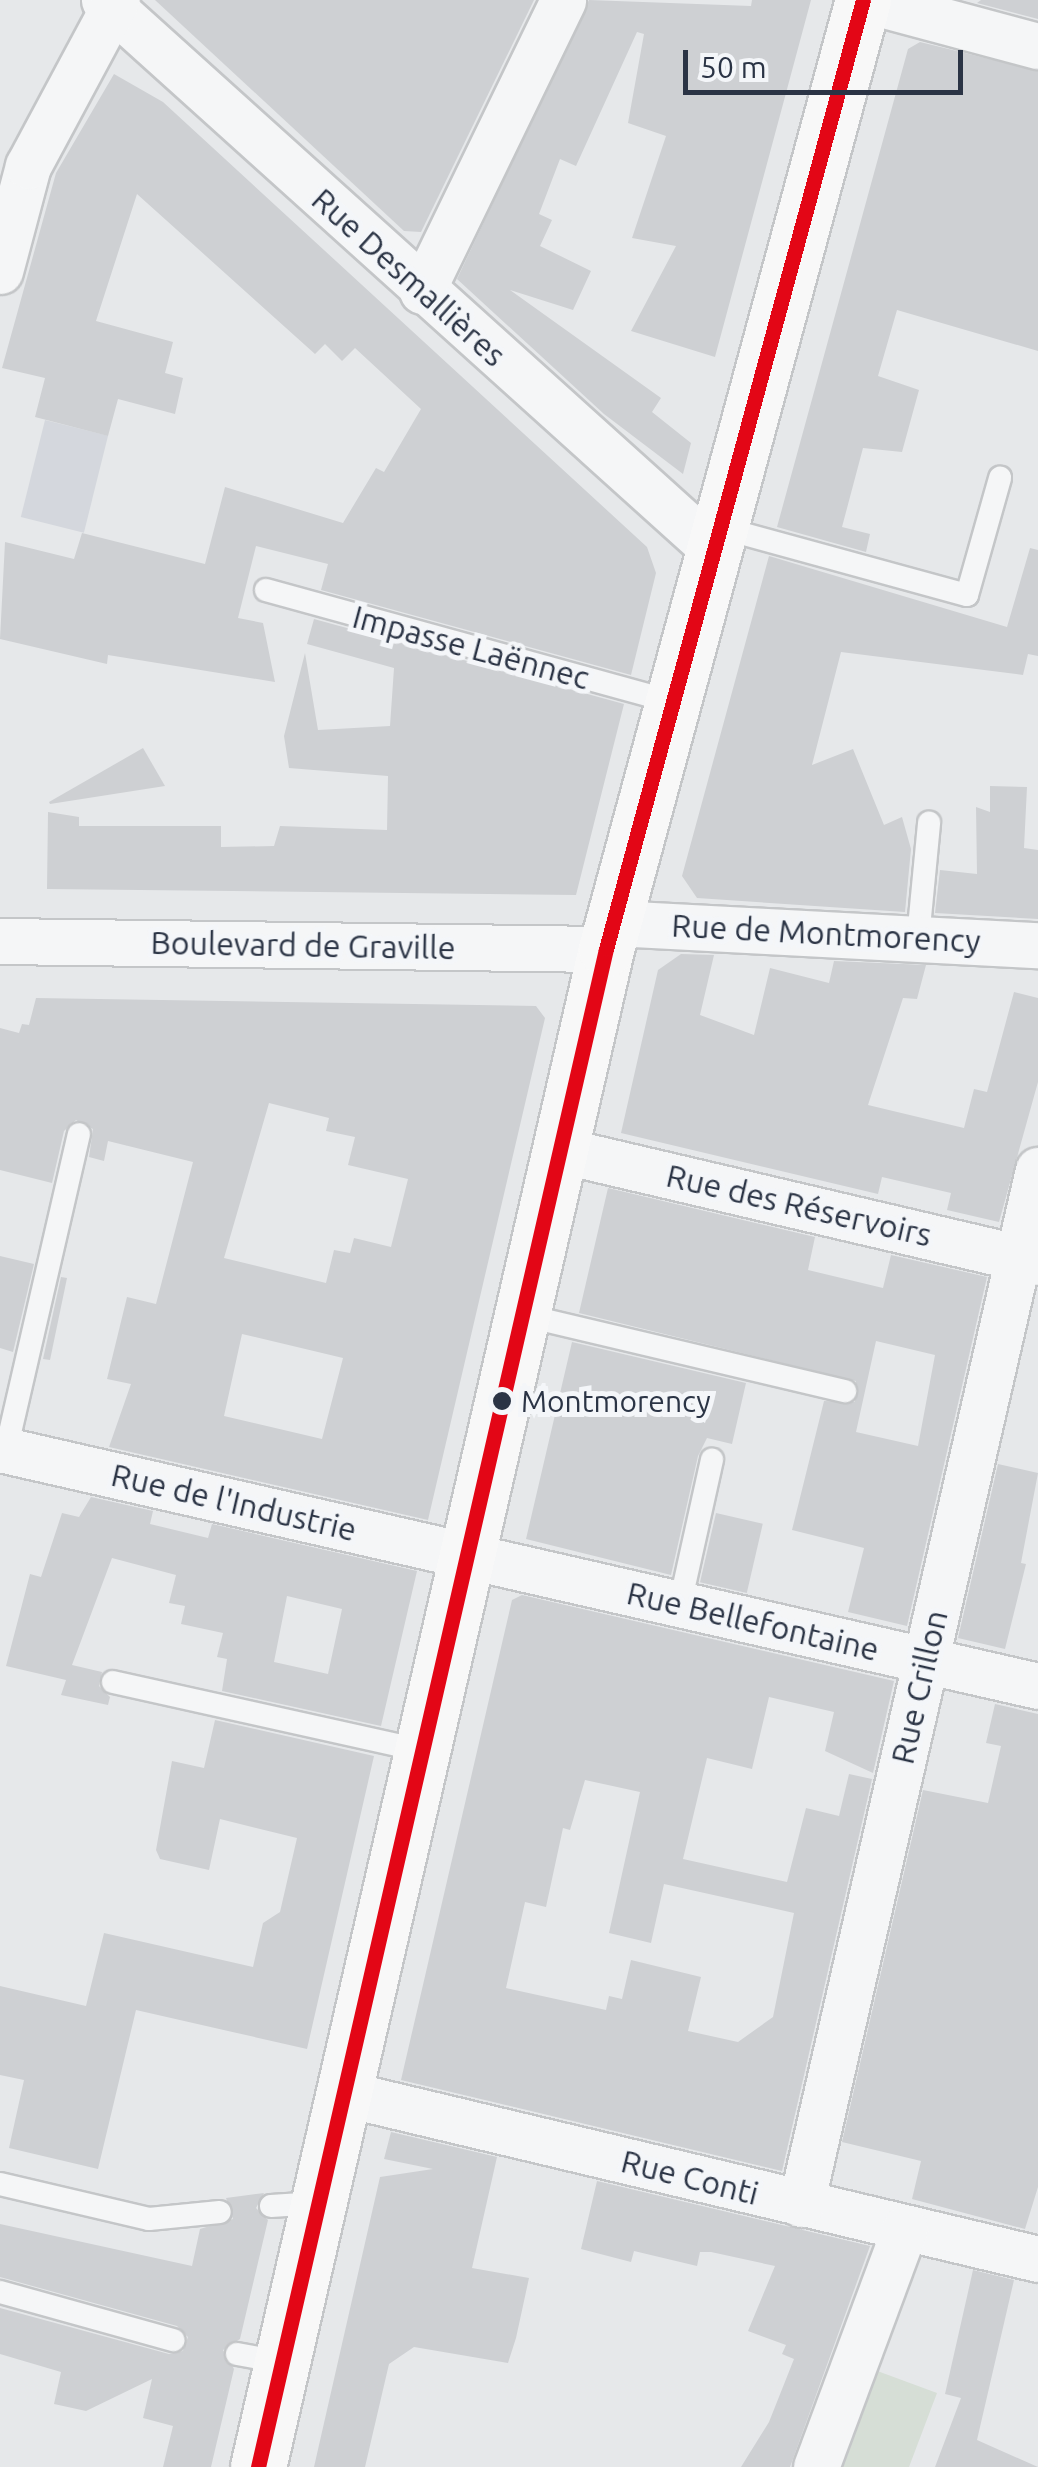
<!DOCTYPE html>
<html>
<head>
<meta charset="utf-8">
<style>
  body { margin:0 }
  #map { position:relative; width:1038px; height:2467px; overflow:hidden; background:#e6e8ea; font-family:Ubuntu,sans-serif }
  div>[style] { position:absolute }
  .built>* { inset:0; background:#d4d7dd; transform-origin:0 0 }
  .green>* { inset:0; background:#d6ded6 }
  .building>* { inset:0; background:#ced0d3; transform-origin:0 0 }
  .roads { filter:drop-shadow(2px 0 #c4c6c8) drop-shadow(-2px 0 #c4c6c8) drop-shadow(0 2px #c4c6c8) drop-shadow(0 -2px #c4c6c8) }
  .service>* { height:22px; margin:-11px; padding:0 11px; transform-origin:11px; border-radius:11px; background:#f5f6f7 }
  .minor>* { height:45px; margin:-22.5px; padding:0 22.5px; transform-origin:22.5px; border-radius:22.5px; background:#f5f6f7 }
  .secondary>* { height:55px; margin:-27.5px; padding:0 27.5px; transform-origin:27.5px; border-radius:27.5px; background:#f8f8f8 }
  .bus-1>* { height:15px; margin:-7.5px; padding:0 7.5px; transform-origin:7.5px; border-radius:7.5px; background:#e30616 }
  .dots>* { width:28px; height:28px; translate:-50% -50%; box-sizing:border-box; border:5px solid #f4f6f9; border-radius:50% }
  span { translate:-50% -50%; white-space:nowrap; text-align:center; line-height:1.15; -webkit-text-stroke:10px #f4f6f9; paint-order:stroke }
  .bus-label { font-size:30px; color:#2b3445 }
  .left { translate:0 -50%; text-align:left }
  .street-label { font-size:32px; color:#2b3445 }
  .scale { position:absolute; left:683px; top:50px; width:280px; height:45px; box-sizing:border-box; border:5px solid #2b3445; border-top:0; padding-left:12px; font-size:30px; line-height:35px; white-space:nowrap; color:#2b3445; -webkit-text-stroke:8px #f4f6f9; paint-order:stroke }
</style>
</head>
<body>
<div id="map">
  <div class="built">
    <i style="left:45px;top:420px;width:65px;height:100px;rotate:14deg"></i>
  </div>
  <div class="green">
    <i style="clip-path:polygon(872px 2369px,937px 2393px,909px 2467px,834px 2467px)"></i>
  </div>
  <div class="building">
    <i style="clip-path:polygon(155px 0,534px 0,421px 232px,404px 231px)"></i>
    <i style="clip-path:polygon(589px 0,751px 6px,752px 0,811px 0,715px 357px,631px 331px,676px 246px,632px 238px,666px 136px,628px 123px,644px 34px,637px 32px,576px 166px,560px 159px,539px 214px,552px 220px,540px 246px,591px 271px,573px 310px,510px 290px,661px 398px,652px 412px,691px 443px,683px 474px,604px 414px,457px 279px)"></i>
    <i style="clip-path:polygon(981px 0,1038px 0,1038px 19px,977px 3px)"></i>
    <i style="clip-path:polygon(920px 42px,1038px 71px,1038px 351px,897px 310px,878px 376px,919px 390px,902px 452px,863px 448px,842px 527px,870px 534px,866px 552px,777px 527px,908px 49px)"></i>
    <i style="clip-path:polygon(114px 74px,163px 102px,647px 547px,656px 573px,631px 675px,321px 590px,328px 564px,256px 546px,238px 618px,263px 623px,275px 682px,108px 655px,107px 664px,0 639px,5px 542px,74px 559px,82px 533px,205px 564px,225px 487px,343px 523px,376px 468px,384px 472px,421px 409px,355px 348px,342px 361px,325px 344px,315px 354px,137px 194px,96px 321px,173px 342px,165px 373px,183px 378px,175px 414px,118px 399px,108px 436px,35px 417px,45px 378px,2px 368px,56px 173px)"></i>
    <i style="clip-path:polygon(1030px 548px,1038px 550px,1038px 656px,1028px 654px,1023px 675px,841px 652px,812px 765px,853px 749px,884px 825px,902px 817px,911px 849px,905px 912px,697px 898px,682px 876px,769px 556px,1007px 627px)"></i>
    <i style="clip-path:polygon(314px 619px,624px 704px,576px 895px,47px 889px,48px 812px,79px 817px,79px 826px,221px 826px,221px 847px,274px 846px,280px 826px,387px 830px,388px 776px,289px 768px,284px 736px,305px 653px,318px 730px,390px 726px,394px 668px,307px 644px)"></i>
    <i style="clip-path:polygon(143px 748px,165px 786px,50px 804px,49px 802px)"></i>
    <i style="clip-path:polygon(990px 786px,1027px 787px,1024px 848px,1038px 850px,1038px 919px,935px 913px,940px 870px,977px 874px,976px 807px,990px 812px)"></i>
    <i style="clip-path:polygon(681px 954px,714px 955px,700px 1015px,754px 1035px,770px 968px,829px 983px,834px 961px,926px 965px,917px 999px,903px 998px,868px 1105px,964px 1128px,974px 1089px,987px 1092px,1014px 992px,1038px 998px,1038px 1082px,999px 1222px,947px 1210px,951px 1193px,882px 1177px,878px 1194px,621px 1133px,658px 970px)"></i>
    <i style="clip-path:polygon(evenodd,36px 998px,536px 1006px,545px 1018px,428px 1520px,109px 1447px,131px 1384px,107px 1379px,127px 1297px,156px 1304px,193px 1162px,108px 1141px,104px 1161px,89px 1157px,93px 1129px,76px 1120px,64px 1131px,52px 1183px,0 1170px,0 1028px,19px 1033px,22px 1024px,29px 1025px,36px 998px,269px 1103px,329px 1118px,326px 1131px,355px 1137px,348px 1165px,408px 1179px,391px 1247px,354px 1238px,350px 1253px,334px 1250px,326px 1283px,224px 1258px,269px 1103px,36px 998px,242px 1334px,343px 1358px,322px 1439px,224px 1416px,242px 1334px)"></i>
    <i style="clip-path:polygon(evenodd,608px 1188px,815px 1237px,808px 1270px,883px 1288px,891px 1255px,987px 1277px,907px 1626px,848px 1612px,864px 1548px,792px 1530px,824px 1401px,855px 1402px,856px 1381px,579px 1313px,608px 1188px,876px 1341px,935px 1355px,918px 1446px,856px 1432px,876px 1341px)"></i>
    <i style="clip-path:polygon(0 1256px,34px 1264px,13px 1352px,0 1348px)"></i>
    <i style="clip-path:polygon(61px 1277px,67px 1278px,50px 1360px,43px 1359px)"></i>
    <i style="clip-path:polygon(572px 1342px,746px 1383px,732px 1444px,707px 1438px,698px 1456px,671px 1575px,526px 1539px)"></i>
    <i style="clip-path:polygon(998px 1464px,1038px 1473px,1021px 1563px,1026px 1564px,1005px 1649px,958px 1638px)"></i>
    <i style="clip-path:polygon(evenodd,91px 1497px,153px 1511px,150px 1524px,208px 1538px,212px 1524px,417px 1571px,381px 1726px,222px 1691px,227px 1659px,217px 1657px,223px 1633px,181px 1624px,185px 1606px,169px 1603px,176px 1575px,112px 1558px,72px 1665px,102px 1672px,99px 1686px,110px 1697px,108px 1705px,61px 1695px,66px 1680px,6px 1666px,30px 1574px,41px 1577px,62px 1513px,79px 1517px,91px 1497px,287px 1596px,342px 1609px,328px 1674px,274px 1662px,287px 1596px)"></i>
    <i style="left:716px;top:1513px;width:48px;height:71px;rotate:13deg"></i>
    <i style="clip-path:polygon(evenodd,522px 1595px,894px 1681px,873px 1773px,825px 1751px,834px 1712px,769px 1697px,752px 1769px,707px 1758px,683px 1859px,787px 1882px,806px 1808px,839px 1816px,849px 1774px,872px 1779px,782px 2171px,401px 2080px,512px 1600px,522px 1595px,585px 1780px,640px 1792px,609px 1933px,651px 1943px,664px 1884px,794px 1913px,773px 2017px,738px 2042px,688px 2031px,701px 1977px,631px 1960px,622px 1999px,609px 1996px,606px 2010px,506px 1988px,525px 1902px,546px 1907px,563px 1828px,570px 1830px,585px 1780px)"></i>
    <i style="clip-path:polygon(995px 1704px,1038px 1714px,1038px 2187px,1025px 2229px,912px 2199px,921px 2161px,842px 2142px,923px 1790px,988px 1803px,1001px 1746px,986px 1743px)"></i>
    <i style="clip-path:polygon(215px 1720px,374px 1756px,307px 2049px,136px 2010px,98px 2169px,9px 2148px,24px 2080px,0 2075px,0 1986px,86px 2006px,104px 1933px,253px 1967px,263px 1923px,280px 1912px,297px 1838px,220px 1819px,209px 1870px,160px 1859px,156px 1850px,172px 1761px,204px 1768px)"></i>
    <i style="clip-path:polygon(391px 2132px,497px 2157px,472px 2268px,529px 2278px,516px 2338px,508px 2363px,414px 2347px,389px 2364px,365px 2467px,314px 2467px,380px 2177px,433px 2169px,384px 2159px)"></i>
    <i style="clip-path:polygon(597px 2181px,870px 2246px,790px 2467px,741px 2467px,769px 2422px,794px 2359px,782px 2354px,786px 2345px,748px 2331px,775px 2266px,711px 2252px,700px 2252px,697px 2266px,634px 2251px,631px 2262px,581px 2249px)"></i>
    <i style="clip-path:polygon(264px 2193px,256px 2208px,268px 2220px,240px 2339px,223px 2350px,234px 2369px,211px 2467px,163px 2467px,173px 2426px,143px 2418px,152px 2379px,86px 2411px,54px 2404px,61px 2372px,0 2354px,0 2308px,169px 2354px,183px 2351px,188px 2337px,177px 2326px,0 2277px,0 2224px,192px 2266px,200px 2229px,233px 2219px,226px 2198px)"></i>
    <i style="clip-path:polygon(973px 2270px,1014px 2280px,977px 2440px,1038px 2467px,935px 2467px,961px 2398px,945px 2394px)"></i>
  </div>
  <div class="roads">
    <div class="service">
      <i style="left:722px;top:528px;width:254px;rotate:15.3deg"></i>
      <i style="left:967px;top:595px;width:122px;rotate:-74.2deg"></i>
      <i style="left:266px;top:590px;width:421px;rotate:15.4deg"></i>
      <i style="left:918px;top:938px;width:116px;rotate:-84.5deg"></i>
      <i style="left:523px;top:1315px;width:331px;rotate:13.3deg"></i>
      <i style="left:6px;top:1450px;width:324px;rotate:-77deg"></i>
      <i style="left:680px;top:1604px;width:148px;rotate:-77.5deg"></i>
      <i style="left:113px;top:1682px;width:318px;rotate:12.5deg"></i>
      <i style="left:0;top:2184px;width:153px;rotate:13.2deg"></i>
      <i style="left:149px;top:2219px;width:71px;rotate:-5.6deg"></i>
      <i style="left:271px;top:2206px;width:46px;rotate:-3.7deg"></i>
      <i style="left:0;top:2292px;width:180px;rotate:15.5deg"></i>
      <i style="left:237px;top:2354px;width:45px;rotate:10.3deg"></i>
    </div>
    <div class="minor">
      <i style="left:104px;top:0;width:823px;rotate:42.04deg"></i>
      <i style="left:866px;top:0;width:178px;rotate:15deg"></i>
      <i style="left:0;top:271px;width:109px;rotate:-75.1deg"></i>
      <i style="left:28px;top:166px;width:188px;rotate:-61.8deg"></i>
      <i style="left:422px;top:291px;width:323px;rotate:-64.1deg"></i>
      <i style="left:613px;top:923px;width:426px;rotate:3deg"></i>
      <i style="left:0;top:941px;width:606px;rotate:0.76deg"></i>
      <i style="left:560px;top:1150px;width:491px;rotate:13.2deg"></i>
      <i style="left:0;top:1449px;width:1065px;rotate:12.86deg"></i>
      <i style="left:342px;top:2093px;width:716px;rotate:13.41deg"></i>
      <i style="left:801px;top:2204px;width:1061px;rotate:-77.09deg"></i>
      <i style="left:816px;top:2467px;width:255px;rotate:-69.6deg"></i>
    </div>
    <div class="secondary">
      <i style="left:258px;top:2467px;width:1557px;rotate:-77.09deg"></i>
      <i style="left:606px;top:949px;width:983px;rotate:-74.85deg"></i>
    </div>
  </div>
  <div class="bus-1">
    <i style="left:258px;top:2467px;width:1557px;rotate:-77.09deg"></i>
    <i style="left:606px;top:949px;width:983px;rotate:-74.85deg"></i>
  </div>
  <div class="dots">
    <i style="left:502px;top:1401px;background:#2b3445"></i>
  </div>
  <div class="bus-label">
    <span class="left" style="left:521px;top:1401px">Montmorency</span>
  </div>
  <div class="street-label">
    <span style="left:409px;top:277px;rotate:42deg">Rue Desmallières</span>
    <span style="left:471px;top:647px;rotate:15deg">Impasse Laënnec</span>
    <span style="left:826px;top:933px;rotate:3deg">Rue de Montmorency</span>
    <span style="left:303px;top:945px;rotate:1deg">Boulevard de Graville</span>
    <span style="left:799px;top:1205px;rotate:13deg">Rue des Réservoirs</span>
    <span style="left:234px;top:1502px;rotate:13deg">Rue de l'Industrie</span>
    <span style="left:753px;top:1621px;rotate:13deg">Rue Bellefontaine</span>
    <span style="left:919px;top:1687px;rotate:-77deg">Rue Crillon</span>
    <span style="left:690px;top:2177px;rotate:14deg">Rue Conti</span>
  </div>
  <div class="scale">50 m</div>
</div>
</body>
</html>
